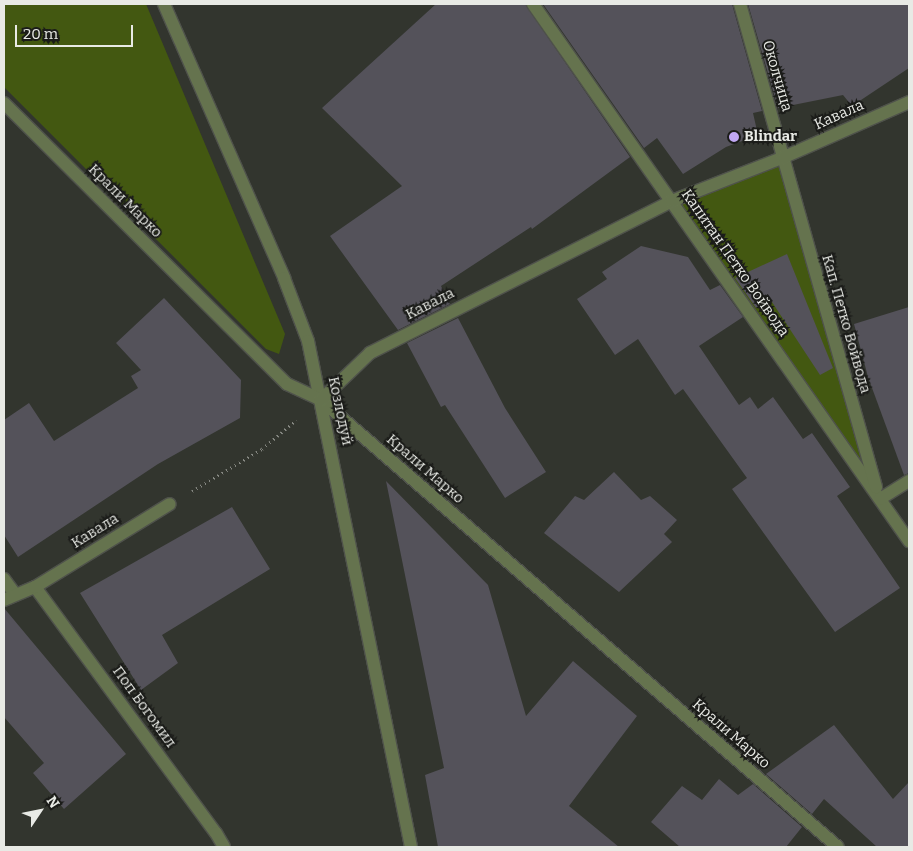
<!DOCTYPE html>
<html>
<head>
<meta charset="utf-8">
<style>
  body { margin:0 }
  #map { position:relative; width:913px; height:851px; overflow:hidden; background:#32352e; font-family:Bitter,serif }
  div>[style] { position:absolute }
  .green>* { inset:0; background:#435811 }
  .building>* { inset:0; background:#54525a }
  .path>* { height:3px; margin-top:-1.5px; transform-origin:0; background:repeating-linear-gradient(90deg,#858781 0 1px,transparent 0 5px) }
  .roads { filter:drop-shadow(1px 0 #4f524b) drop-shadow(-1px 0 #4f524b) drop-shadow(0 1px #4f524b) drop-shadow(0 -1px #4f524b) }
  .minor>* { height:12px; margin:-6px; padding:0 6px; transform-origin:6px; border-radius:6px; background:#65734e }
  .dots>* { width:14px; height:14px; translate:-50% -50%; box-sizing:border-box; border:2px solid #1b1c19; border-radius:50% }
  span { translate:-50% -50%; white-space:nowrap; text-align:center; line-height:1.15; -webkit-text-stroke:4px #1b1c19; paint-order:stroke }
  .street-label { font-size:15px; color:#e8eae5 }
  .poi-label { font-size:15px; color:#e8eae5; font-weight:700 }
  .left { translate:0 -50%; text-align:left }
  .frame { position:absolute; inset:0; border:5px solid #e8eae5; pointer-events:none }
  .north { position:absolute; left:15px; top:786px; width:50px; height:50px; -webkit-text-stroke:4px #1b1c19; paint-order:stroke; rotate:56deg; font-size:14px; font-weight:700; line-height:20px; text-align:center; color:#e8eae5 }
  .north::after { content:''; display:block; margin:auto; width:18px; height:22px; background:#e8eae5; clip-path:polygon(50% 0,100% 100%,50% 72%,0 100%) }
  .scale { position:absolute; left:15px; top:25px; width:118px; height:22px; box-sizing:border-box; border:2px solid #e8eae5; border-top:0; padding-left:6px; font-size:15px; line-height:18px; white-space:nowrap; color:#e8eae5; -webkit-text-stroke:4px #1b1c19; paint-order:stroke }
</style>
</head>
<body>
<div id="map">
  <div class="green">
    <i style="clip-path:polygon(4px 4px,146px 4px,285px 334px,279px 354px,266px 349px,4px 87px)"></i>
    <i style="clip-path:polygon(784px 157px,880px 499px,672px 201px)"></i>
  </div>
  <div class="building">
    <i style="clip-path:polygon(436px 4px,525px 4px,630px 157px,532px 229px,531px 227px,441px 286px,450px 304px,398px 330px,330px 236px,402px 186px,322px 108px)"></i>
    <i style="clip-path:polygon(543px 4px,732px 4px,762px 111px,753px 113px,758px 135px,726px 147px,683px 174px,657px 138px,644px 148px)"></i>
    <i style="clip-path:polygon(748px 4px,909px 4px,909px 68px,852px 106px,843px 95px,778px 108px)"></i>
    <i style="clip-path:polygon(641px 246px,688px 257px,710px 290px,720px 285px,743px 317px,699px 346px,739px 405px,750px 397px,758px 409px,773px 397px,803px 439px,812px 433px,850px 487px,837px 496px,900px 588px,835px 632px,732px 489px,747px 478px,683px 389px,675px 395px,638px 339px,615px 355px,577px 299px,607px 279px,602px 272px)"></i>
    <i style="clip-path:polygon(787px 254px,833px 368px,820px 375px,770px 299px,756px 308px,735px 278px)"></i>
    <i style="clip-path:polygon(164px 298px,241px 380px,240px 418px,158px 464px,18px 557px,4px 535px,4px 420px,29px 403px,54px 441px,138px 388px,131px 376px,141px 370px,116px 343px)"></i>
    <i style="clip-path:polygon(909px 307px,909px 473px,904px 475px,868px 377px,854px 324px)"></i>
    <i style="clip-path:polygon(458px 318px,505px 408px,546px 472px,505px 498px,445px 405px,441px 407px,407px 343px)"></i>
    <i style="clip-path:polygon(614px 472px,641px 500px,650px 496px,677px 520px,664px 534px,672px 542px,619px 592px,544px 533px,575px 496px,584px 500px)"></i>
    <i style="clip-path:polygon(386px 481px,488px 585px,526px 716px,573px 661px,637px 716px,569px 806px,619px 847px,438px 847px,425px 775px,444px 768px)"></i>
    <i style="clip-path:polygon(232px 507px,270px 569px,162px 635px,178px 663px,141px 690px,80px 593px)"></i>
    <i style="clip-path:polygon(4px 608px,126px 754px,64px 809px,33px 773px,44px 763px,4px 717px)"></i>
    <i style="clip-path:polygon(834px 725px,893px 799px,909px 782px,909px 847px,877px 847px,824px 799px,812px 814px,766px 774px)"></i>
    <i style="clip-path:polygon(719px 779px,738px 795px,753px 784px,802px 827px,786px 847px,680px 847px,651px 822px,682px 786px,702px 800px)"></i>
  </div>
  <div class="path">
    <i style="left:192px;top:491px;width:82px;rotate:-31deg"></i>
    <i style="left:262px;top:449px;width:45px;rotate:-40.5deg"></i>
  </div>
  <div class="roads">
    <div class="minor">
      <i style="left:164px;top:4px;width:299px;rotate:66.3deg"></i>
      <i style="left:284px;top:278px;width:67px;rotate:69.1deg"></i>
      <i style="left:308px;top:341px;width:516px;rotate:78.49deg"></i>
      <i style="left:533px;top:4px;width:656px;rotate:55deg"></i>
      <i style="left:740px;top:4px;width:502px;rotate:74.27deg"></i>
      <i style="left:4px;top:103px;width:399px;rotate:44.8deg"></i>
      <i style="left:287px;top:384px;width:38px;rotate:25deg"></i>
      <i style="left:321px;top:400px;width:683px;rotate:40.85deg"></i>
      <i style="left:321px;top:400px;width:68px;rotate:-43.8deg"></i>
      <i style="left:370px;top:353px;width:338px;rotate:-26.7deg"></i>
      <i style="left:672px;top:201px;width:120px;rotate:-21.4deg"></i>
      <i style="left:784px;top:157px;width:137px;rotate:-23.7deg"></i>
      <i style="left:880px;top:499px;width:34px;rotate:-32deg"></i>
      <i style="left:4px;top:579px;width:19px;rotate:54deg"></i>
      <i style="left:35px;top:587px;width:305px;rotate:53.7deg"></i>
      <i style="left:216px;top:833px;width:16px;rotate:60deg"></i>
      <i style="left:4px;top:600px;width:34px;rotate:-23deg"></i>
      <i style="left:35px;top:587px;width:158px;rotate:-31.6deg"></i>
    </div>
  </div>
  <div class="dots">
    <i style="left:734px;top:137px;background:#c1a8f3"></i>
  </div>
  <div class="street-label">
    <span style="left:777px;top:76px;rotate:74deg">Околчица</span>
    <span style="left:839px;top:115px;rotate:-24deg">Кавала</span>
    <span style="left:125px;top:201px;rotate:45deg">Крали Марко</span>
    <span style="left:735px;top:263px;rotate:55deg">Капитан Петко Войвода</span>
    <span style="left:430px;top:304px;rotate:-27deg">Кавала</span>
    <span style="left:846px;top:324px;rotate:74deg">Кап. Петко Войвода</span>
    <span style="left:340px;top:411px;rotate:78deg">Козлодуй</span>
    <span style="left:425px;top:469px;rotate:41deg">Крали Марко</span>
    <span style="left:95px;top:531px;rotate:-32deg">Кавала</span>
    <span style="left:144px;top:707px;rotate:54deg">Поп Богомил</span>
    <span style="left:731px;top:734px;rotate:41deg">Крали Марко</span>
  </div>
  <div class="poi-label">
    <span class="left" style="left:744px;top:137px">Blindar</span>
  </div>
  <div class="frame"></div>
  <div class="north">N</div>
  <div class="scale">20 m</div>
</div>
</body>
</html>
